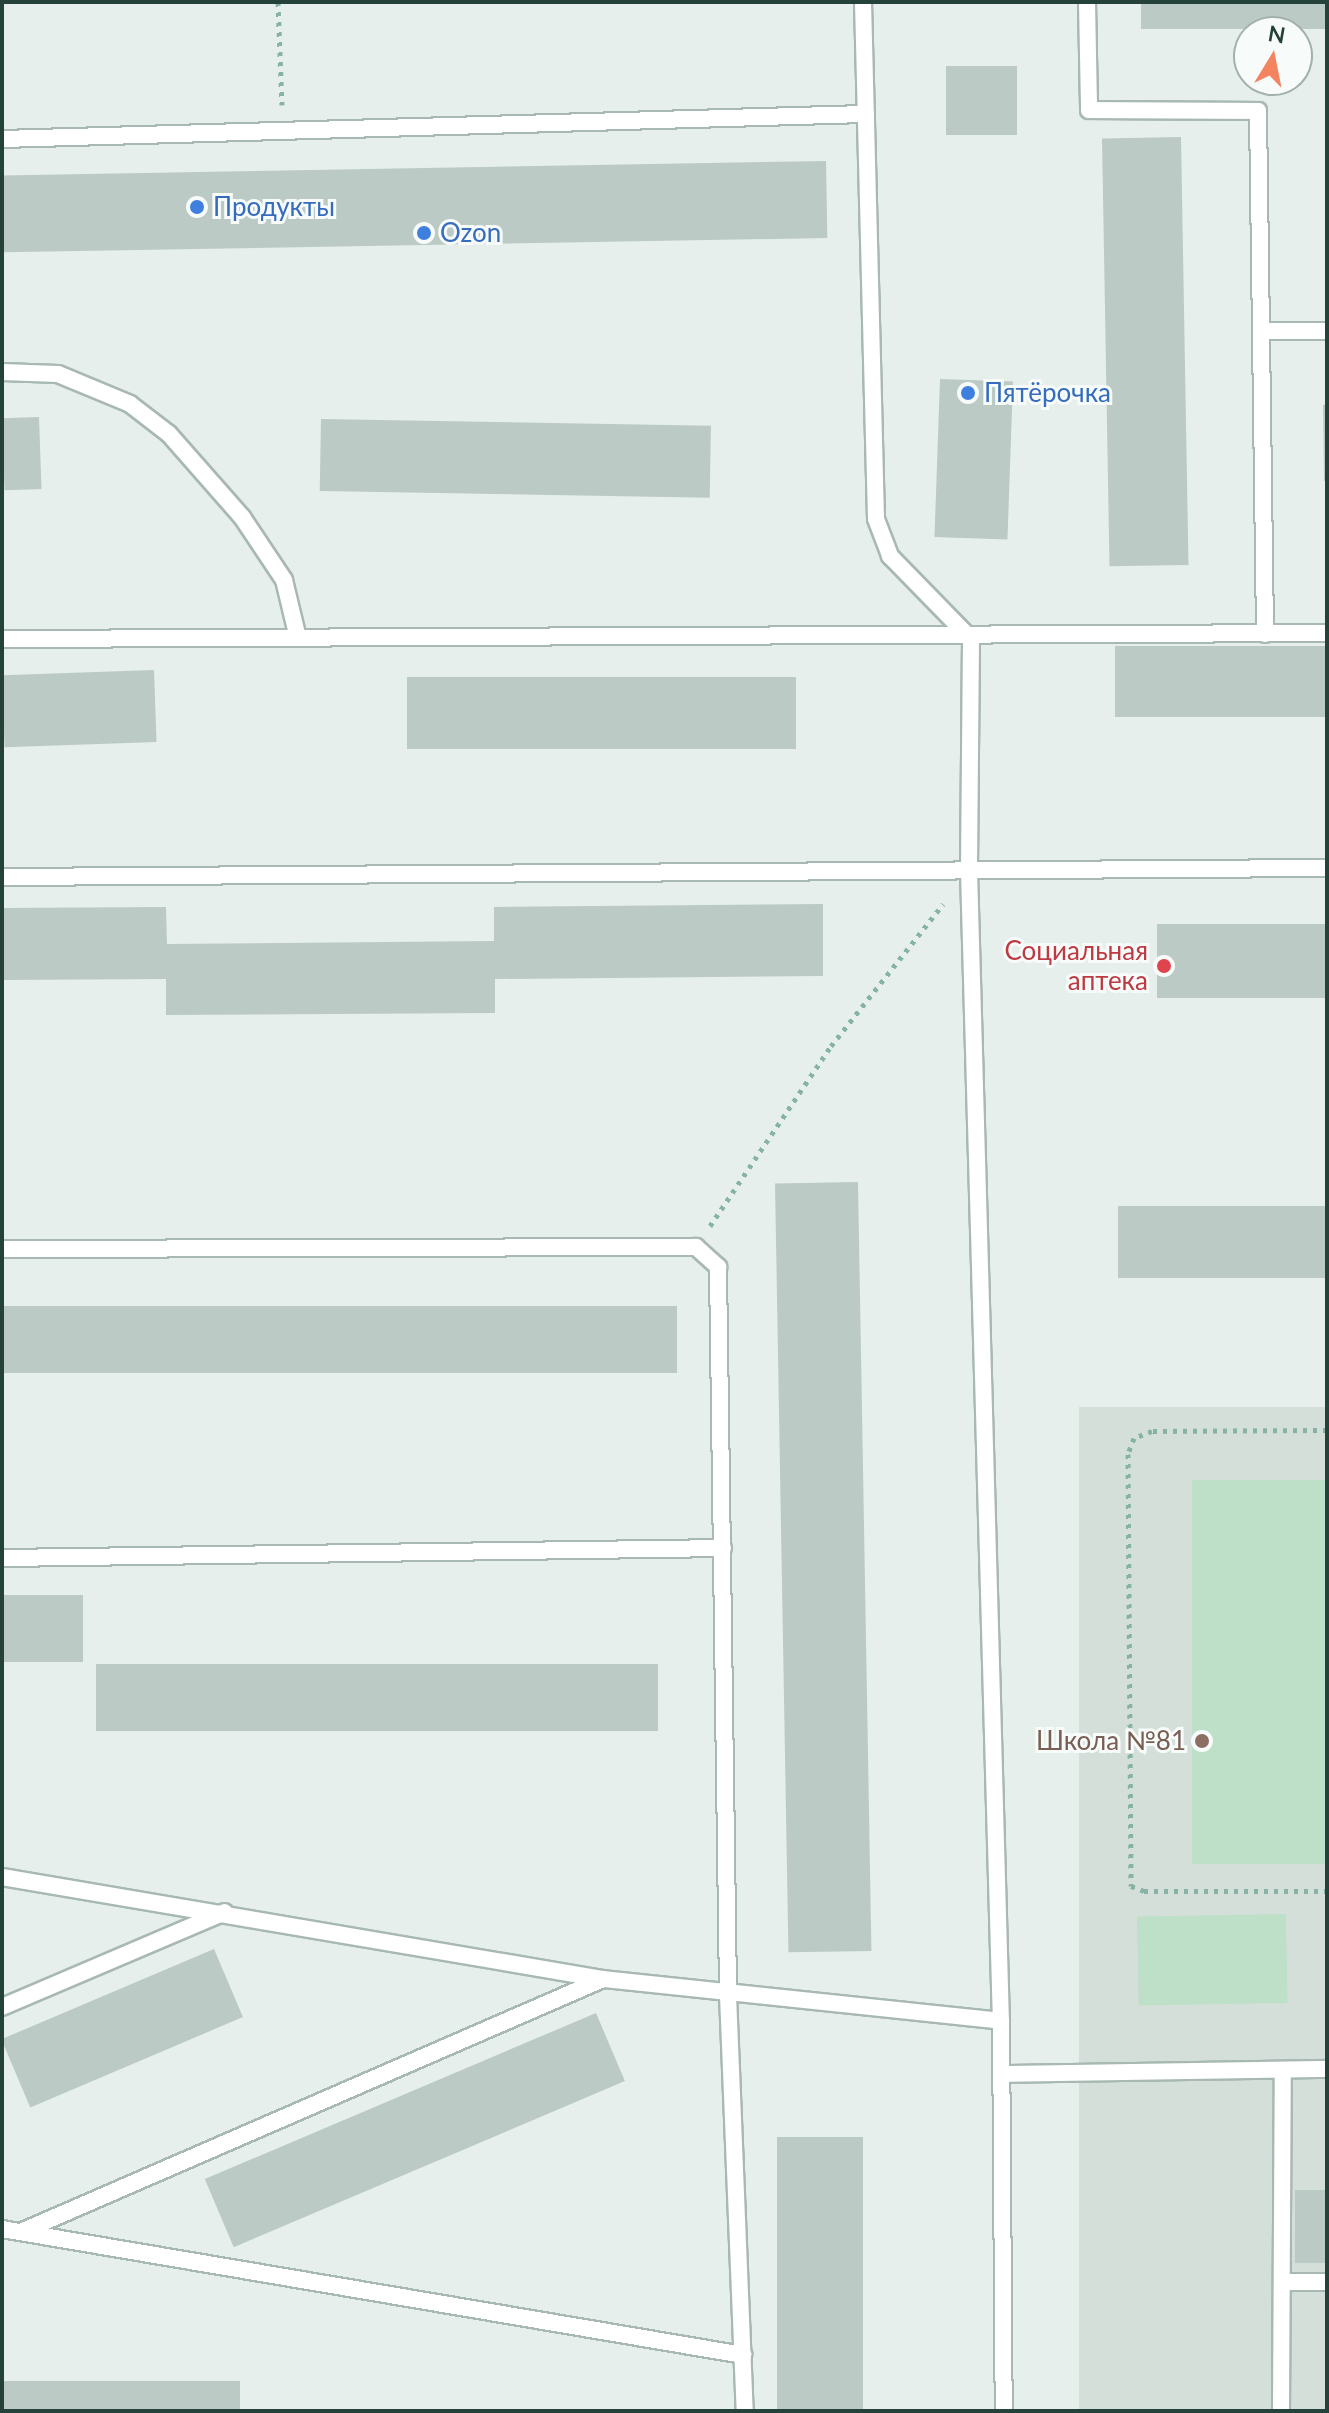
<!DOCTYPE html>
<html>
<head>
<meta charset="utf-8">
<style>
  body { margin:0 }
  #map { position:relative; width:1329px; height:2413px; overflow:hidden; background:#e6efeb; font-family:Lato,sans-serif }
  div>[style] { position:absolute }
  .built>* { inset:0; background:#d4dfda; transform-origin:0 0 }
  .green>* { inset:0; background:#bfe0c8; transform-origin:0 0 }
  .building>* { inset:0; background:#bbcac4; transform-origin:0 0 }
  .path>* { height:5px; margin-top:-2.5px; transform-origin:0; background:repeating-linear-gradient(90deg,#86b3a5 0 4px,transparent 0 10px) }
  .roads { filter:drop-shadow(2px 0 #a8b8b2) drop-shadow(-2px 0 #a8b8b2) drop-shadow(0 2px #a8b8b2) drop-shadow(0 -2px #a8b8b2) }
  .lane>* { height:16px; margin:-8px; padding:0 8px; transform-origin:8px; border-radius:8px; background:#fff }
  .dots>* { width:22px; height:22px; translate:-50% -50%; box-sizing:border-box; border:4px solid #f7fbf9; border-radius:50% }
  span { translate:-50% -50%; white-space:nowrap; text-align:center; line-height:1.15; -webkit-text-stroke:6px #f7fbf9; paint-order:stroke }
  .shop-label { font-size:26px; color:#366cbe }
  .left { translate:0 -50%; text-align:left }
  .health-label { font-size:26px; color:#be3a42 }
  .right { translate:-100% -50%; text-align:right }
  .education-label { font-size:26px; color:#785e54 }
  .frame { position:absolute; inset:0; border:4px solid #24423a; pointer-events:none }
  .north { position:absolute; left:1233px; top:16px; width:80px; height:80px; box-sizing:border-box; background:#f7fbf9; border:2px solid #a3b1ad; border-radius:50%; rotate:10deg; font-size:22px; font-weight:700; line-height:32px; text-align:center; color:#24423a }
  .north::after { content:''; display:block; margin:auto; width:28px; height:36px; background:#f4845f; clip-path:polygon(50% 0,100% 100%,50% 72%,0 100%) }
</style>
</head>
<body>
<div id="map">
  <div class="built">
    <i style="left:1327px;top:1407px;width:1004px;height:248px;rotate:90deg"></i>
  </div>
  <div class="green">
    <i style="left:1327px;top:1480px;width:384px;height:135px;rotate:90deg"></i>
    <i style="left:1286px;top:1914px;width:89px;height:149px;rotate:89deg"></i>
  </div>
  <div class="building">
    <i style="left:1141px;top:2px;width:186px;height:27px"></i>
    <i style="left:946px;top:66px;width:71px;height:69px"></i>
    <i style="left:1181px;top:137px;width:428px;height:79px;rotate:89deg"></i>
    <i style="left:826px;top:161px;width:77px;height:824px;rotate:89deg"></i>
    <i style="left:940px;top:379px;width:73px;height:158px;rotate:2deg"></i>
    <i style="clip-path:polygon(1327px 404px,1327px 481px,1324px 481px,1323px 405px)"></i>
    <i style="left:39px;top:417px;width:72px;height:37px;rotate:88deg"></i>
    <i style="left:321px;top:419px;width:390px;height:72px;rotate:1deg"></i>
    <i style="left:1327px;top:646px;width:71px;height:212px;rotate:90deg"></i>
    <i style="left:154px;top:670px;width:72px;height:152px;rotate:88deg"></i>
    <i style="left:407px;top:677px;width:389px;height:72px"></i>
    <i style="clip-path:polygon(823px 904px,823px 976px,495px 979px,495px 1013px,166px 1015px,166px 979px,2px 980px,2px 908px,166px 907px,167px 944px,494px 941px,494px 907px)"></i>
    <i style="left:1327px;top:924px;width:74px;height:170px;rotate:90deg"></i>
    <i style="left:858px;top:1182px;width:769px;height:83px;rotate:89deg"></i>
    <i style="left:1327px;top:1206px;width:72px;height:209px;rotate:90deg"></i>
    <i style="left:2px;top:1306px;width:675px;height:67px"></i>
    <i style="left:2px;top:1595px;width:81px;height:67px"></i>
    <i style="left:96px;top:1664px;width:562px;height:67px"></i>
    <i style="left:214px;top:1949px;width:74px;height:231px;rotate:67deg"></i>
    <i style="left:596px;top:2013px;width:74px;height:425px;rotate:67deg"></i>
    <i style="left:777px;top:2137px;width:86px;height:274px"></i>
    <i style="left:1295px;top:2190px;width:32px;height:73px"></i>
    <i style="left:240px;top:2381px;width:30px;height:238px;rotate:90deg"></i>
  </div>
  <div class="path">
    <i style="left:278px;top:2px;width:103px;rotate:87.8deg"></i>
    <i style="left:710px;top:1226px;width:217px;rotate:-56.1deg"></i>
    <i style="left:831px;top:1046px;width:181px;rotate:-51.7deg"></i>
    <i style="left:1327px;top:1430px;width:175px;rotate:179.7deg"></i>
    <i style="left:1152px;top:1431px;width:19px;rotate:159deg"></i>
    <i style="left:1134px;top:1438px;width:17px;rotate:111deg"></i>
    <i style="left:1128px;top:1454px;width:432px;rotate:89.6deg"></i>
    <i style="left:1131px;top:1886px;width:14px;rotate:21deg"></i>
    <i style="left:1144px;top:1891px;width:183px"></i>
  </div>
  <div class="roads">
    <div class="lane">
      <i style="left:863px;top:2px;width:517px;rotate:88.56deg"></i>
      <i style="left:876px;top:519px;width:40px;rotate:69deg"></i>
      <i style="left:890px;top:556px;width:116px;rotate:45.7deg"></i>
      <i style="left:971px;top:639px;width:232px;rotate:90.5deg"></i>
      <i style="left:969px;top:871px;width:1150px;rotate:88.41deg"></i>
      <i style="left:1001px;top:2021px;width:390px;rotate:89.6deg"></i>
      <i style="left:1087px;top:2px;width:108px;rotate:88.9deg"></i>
      <i style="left:1089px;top:110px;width:169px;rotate:0.3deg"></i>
      <i style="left:1258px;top:111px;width:523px;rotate:89.23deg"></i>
      <i style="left:2px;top:139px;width:864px;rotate:-1.66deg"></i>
      <i style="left:1261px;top:331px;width:66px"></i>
      <i style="left:2px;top:372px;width:56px;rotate:2deg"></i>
      <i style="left:58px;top:374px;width:78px;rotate:22.6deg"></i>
      <i style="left:130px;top:404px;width:49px;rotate:37.6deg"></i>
      <i style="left:169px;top:434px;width:111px;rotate:48.7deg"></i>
      <i style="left:242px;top:517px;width:76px;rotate:56.3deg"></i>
      <i style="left:284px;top:580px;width:56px;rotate:76.5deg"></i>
      <i style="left:2px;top:639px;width:1325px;rotate:-0.26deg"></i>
      <i style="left:2px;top:877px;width:1325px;rotate:-0.39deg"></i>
      <i style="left:2px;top:1249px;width:694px;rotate:-0.17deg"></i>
      <i style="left:696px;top:1247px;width:30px;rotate:42deg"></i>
      <i style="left:718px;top:1267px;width:728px;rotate:89.21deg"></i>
      <i style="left:728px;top:1995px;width:416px;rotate:87.7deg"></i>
      <i style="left:2px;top:1558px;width:721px;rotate:-0.79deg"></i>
      <i style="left:2px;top:1877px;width:610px;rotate:9.63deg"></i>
      <i style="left:603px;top:1979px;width:400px;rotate:6deg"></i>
      <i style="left:2px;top:2007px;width:242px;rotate:-23.1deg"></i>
      <i style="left:1001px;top:2074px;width:326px;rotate:-0.9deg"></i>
      <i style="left:2px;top:2229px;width:752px;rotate:9.65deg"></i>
      <i style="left:23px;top:2231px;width:632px;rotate:-23.48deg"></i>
      <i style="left:1282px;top:2282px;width:45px"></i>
      <i style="left:1281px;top:2411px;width:341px;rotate:-89.7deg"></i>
    </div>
  </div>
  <div class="dots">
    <i style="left:197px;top:207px;background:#3f7fe0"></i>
    <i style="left:424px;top:233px;background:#3f7fe0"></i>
    <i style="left:968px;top:393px;background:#3f7fe0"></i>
    <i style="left:1164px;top:966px;background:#e0444e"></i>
    <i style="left:1202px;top:1741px;background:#8d6e63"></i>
  </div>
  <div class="shop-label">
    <span class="left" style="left:213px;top:207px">Продукты</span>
    <span class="left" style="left:440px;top:233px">Ozon</span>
    <span class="left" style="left:984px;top:393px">Пятёрочка</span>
  </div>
  <div class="health-label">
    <span class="right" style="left:1148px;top:966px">Социальная<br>аптека</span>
  </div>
  <div class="education-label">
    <span class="right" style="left:1186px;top:1741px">Школа №81</span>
  </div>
  <div class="frame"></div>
  <div class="north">N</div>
</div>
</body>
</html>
